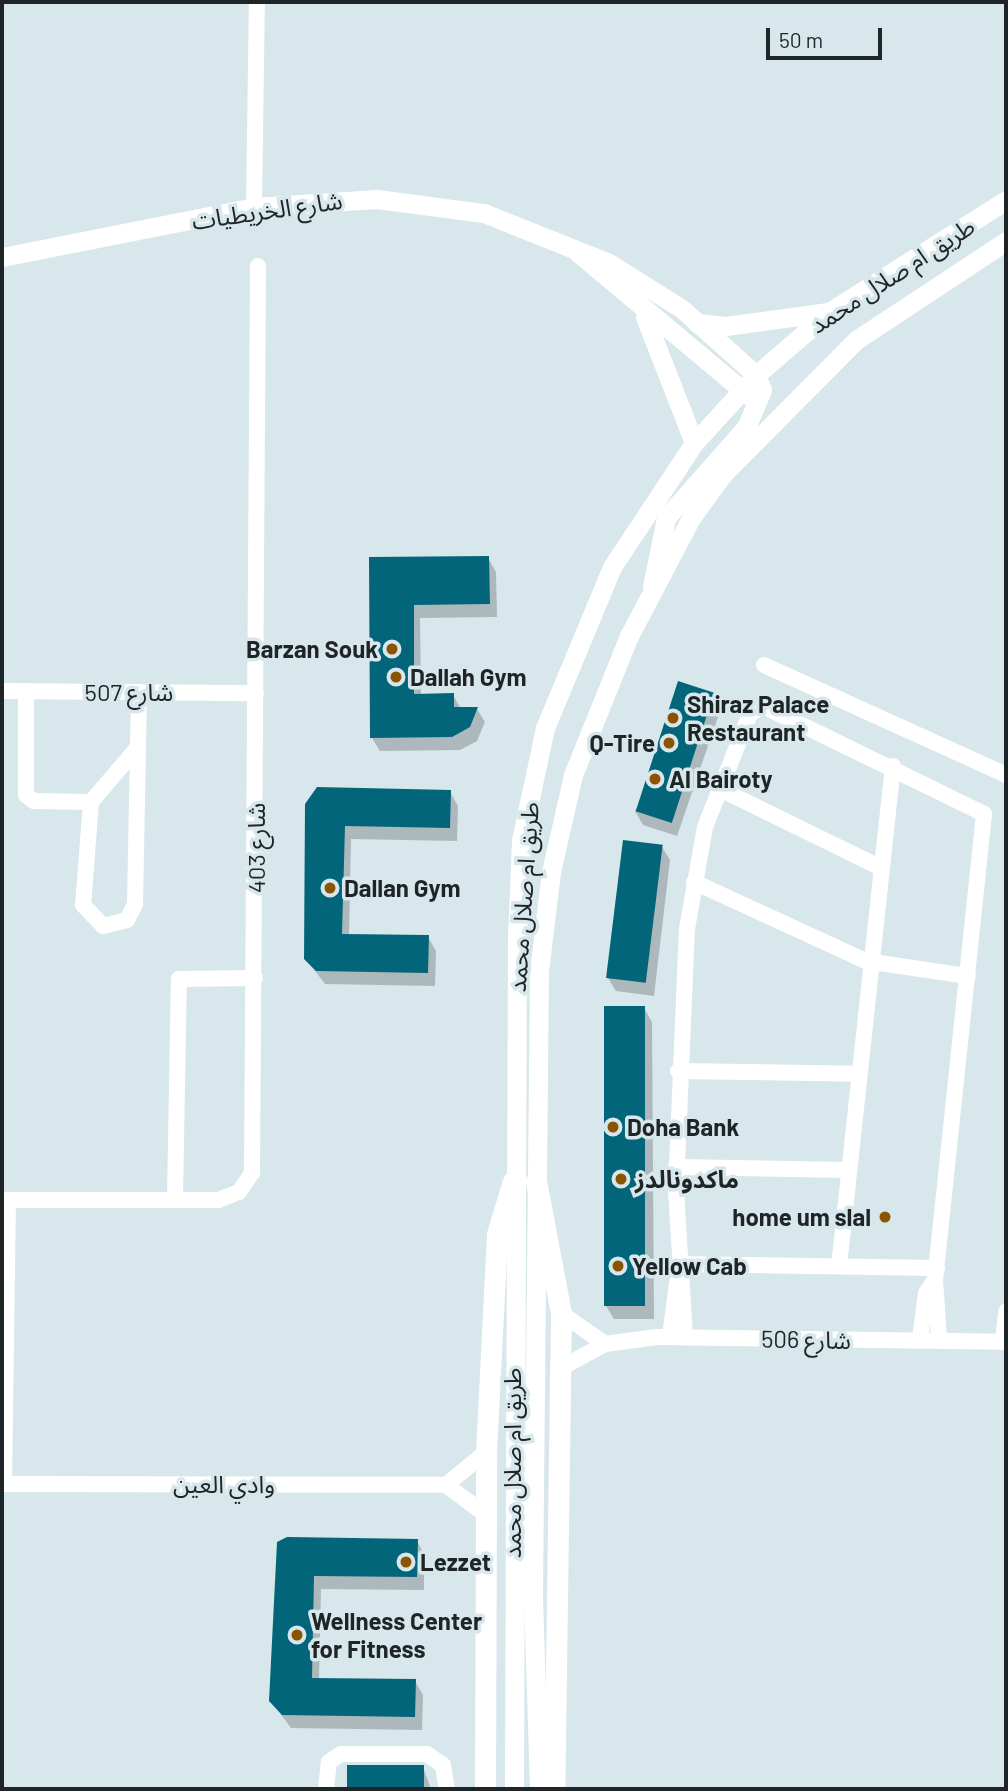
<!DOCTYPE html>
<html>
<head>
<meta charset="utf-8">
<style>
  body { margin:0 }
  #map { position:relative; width:1008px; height:1791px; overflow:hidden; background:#d7e7ec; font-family:Barlow,"Noto Sans Arabic",sans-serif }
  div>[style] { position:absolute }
  .shadow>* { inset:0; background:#0003 }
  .building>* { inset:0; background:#026579; transform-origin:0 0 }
  .minor>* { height:16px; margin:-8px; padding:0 8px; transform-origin:8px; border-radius:8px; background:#fff }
  .tertiary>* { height:19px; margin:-9.5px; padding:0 9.5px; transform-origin:9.5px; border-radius:9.5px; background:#fff }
  .secondary>* { height:21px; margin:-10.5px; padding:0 10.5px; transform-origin:10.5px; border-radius:10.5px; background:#fff }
  .dots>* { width:19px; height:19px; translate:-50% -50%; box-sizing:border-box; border:4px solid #d7e7ec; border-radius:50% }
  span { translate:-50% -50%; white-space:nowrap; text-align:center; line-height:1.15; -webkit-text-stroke:7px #d7e7ec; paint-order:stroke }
  .street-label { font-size:24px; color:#1f2526 }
  .poi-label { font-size:24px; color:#1f2526; font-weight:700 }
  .right { translate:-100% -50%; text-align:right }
  .left { translate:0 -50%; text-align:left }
  .frame { position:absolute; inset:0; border:4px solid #1f2526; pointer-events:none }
  .scale { position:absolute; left:766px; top:28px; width:116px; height:32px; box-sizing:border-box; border:4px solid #1f2526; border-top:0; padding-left:9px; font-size:21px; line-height:24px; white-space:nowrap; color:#1f2526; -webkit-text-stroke:5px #d7e7ec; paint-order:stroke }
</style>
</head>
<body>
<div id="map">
  <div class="shadow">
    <i style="clip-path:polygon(488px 558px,496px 572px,497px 617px,420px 618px,421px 696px,453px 695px,461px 709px,477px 709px,485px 722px,477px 741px,460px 750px,380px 751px,372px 738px,371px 559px)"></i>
    <i style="clip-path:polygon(713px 694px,721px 708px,677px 836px,643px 825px,635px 811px)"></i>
    <i style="clip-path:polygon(450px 792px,458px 806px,457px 841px,351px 839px,349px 936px,428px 937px,436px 951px,435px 986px,325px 984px,306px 959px,307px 804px)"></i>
    <i style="clip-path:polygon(662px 847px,670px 860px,654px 996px,616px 991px,608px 978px)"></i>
    <i style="clip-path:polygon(644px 1008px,652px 1022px,654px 1319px,614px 1319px,606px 1306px)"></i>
    <i style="clip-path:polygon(417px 1541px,424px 1554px,424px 1590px,321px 1589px,319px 1679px,415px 1681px,423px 1695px,422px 1730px,291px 1728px,271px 1701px,278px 1543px)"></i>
    <i style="clip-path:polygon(349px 1766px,423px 1767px,431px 1789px,348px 1789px)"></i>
  </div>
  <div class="building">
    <i style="clip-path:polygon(489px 556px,490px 604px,414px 605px,414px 694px,454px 693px,454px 707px,478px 707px,470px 727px,452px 737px,370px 738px,369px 557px)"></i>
    <i style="left:678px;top:681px;width:38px;height:137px;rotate:18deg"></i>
    <i style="clip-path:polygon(317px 787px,451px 790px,450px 828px,345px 826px,342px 934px,429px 935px,428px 973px,316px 971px,304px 959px,305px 804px)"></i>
    <i style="left:623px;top:840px;width:40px;height:139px;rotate:7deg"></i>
    <i style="left:604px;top:1006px;width:41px;height:300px"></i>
    <i style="clip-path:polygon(287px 1537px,418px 1539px,417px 1577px,314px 1576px,312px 1678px,416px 1679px,415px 1717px,282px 1715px,269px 1701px,277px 1542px)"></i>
    <i style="left:347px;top:1765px;width:77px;height:24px"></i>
  </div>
  <div class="minor">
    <i style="left:254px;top:207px;width:205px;rotate:-89.2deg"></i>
    <i style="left:764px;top:665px;width:266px;rotate:24.4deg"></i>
    <i style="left:2px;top:691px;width:254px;rotate:0.5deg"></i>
    <i style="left:26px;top:691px;width:104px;rotate:90deg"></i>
    <i style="left:26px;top:795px;width:10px;rotate:37deg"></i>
    <i style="left:34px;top:801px;width:57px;rotate:1deg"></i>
    <i style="left:138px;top:747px;width:72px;rotate:130.5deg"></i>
    <i style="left:91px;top:802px;width:103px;rotate:94.4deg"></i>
    <i style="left:83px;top:905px;width:29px;rotate:46deg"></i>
    <i style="left:103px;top:926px;width:25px;rotate:-14deg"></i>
    <i style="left:127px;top:920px;width:18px;rotate:-63deg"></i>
    <i style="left:135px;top:904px;width:157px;rotate:-88.9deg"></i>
    <i style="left:138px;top:747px;width:55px;rotate:-89deg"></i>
    <i style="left:720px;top:789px;width:179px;rotate:26.1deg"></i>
    <i style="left:694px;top:882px;width:189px;rotate:24.7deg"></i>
    <i style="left:866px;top:961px;width:103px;rotate:8.4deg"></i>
    <i style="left:678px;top:1071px;width:181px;rotate:0.9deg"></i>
    <i style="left:676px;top:1167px;width:173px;rotate:1deg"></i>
    <i style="left:2px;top:1200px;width:216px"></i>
    <i style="left:218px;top:1200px;width:22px;rotate:-21deg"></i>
    <i style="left:239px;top:1192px;width:23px;rotate:-56deg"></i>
    <i style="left:252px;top:1173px;width:907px;rotate:-89.62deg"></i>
    <i style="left:175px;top:1200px;width:221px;rotate:-89deg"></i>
    <i style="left:179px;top:979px;width:76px;rotate:-0.8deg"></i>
    <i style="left:677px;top:1264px;width:260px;rotate:0.9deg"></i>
    <i style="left:839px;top:1266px;width:503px;rotate:-83.84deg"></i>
    <i style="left:561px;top:1313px;width:54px;rotate:35.2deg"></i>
    <i style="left:670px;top:1337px;width:55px;rotate:-82.7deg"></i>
    <i style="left:685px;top:1337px;width:147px;rotate:-93.5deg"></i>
    <i style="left:676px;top:1190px;width:261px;rotate:-87.6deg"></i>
    <i style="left:687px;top:929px;width:104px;rotate:-80deg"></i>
    <i style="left:705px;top:827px;width:122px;rotate:-68.3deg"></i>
    <i style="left:750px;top:714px;width:15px;rotate:-32deg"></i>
    <i style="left:763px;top:706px;width:246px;rotate:26deg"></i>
    <i style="left:984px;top:814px;width:468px;rotate:96deg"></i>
    <i style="left:935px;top:1279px;width:60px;rotate:86.2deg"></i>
    <i style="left:920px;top:1339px;width:46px;rotate:-82.6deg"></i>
    <i style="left:926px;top:1293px;width:17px;rotate:-57deg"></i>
    <i style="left:1003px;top:1342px;width:31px;rotate:-84deg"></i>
    <i style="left:561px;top:1368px;width:50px;rotate:-28.6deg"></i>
    <i style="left:605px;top:1344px;width:52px;rotate:-7.7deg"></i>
    <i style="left:657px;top:1337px;width:349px;rotate:0.8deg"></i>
    <i style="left:2px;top:1484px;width:444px;rotate:0.1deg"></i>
    <i style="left:446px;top:1485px;width:52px;rotate:-39.5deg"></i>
    <i style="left:4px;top:1484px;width:284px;rotate:-89.2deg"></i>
    <i style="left:446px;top:1485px;width:49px;rotate:36.6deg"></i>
    <i style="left:326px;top:1789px;width:27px;rotate:-84deg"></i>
    <i style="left:329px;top:1762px;width:14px;rotate:-34deg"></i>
    <i style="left:341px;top:1754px;width:86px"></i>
    <i style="left:427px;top:1754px;width:19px;rotate:35deg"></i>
    <i style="left:443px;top:1765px;width:24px;rotate:81deg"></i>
  </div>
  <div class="tertiary">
    <i style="left:577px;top:252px;width:224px;rotate:39.9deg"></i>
    <i style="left:2px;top:257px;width:257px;rotate:-11.2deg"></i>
    <i style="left:254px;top:207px;width:123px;rotate:-3.7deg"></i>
    <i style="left:377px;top:199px;width:108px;rotate:7.5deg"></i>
    <i style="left:484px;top:213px;width:135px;rotate:21.8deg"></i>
    <i style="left:609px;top:263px;width:86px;rotate:32.2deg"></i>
    <i style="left:682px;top:309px;width:99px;rotate:41.7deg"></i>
    <i style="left:756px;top:375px;width:16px;rotate:68deg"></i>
    <i style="left:762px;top:390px;width:39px;rotate:113deg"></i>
    <i style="left:747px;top:426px;width:123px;rotate:131.4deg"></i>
    <i style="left:666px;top:518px;width:69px;rotate:101.6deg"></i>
    <i style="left:645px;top:317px;width:135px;rotate:68.7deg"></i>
    <i style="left:697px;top:323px;width:29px;rotate:6deg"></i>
    <i style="left:726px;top:326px;width:103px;rotate:-7.8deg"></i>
    <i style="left:514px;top:1789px;width:852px;rotate:-89.8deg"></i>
    <i style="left:517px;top:937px;width:97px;rotate:-87.6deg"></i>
    <i style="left:521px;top:840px;width:115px;rotate:-77.9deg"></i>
    <i style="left:545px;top:728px;width:174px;rotate:-67.4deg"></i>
    <i style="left:612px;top:567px;width:149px;rotate:-56.5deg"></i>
    <i style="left:694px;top:443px;width:92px;rotate:-47.6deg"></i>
    <i style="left:756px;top:375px;width:96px;rotate:-40.8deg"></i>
    <i style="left:829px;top:312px;width:209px;rotate:-32.3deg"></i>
    <i style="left:539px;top:1789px;width:195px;rotate:-91.8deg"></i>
    <i style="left:533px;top:1594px;width:623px;rotate:-89.45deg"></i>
    <i style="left:539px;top:971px;width:100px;rotate:-83.1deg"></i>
    <i style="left:551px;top:872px;width:99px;rotate:-77.2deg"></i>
    <i style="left:573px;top:775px;width:150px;rotate:-68.1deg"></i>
    <i style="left:629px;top:636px;width:133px;rotate:-62.3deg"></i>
    <i style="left:691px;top:518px;width:54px;rotate:-54deg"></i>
    <i style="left:723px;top:474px;width:189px;rotate:-45.2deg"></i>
    <i style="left:856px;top:340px;width:180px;rotate:-33.4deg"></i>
  </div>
  <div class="secondary">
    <i style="left:536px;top:1181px;width:134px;rotate:79.3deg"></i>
    <i style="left:561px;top:1313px;width:476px;rotate:90.8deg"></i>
    <i style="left:485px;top:1789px;width:337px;rotate:-89.8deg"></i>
    <i style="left:486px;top:1452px;width:218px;rotate:-87.1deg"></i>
    <i style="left:497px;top:1234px;width:55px;rotate:-73.2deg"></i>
  </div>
  <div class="dots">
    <i style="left:392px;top:649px;background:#8a5403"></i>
    <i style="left:396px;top:677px;background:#8a5403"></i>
    <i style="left:673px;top:718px;background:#8a5403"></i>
    <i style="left:669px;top:743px;background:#8a5403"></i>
    <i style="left:655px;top:779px;background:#8a5403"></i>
    <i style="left:330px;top:888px;background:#8a5403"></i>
    <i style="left:613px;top:1127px;background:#8a5403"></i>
    <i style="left:621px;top:1179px;background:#8a5403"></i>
    <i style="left:885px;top:1217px;background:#8a5403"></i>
    <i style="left:618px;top:1266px;background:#8a5403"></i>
    <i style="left:406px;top:1562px;background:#8a5403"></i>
    <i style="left:297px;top:1635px;background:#8a5403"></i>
  </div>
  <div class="street-label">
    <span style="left:267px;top:210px;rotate:-8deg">شارع الخريطيات</span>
    <span style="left:892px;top:275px;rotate:-33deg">طريق ام صلال محمد</span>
    <span style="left:129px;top:692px">شارع 507</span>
    <span style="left:256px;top:848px;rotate:-90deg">شارع 403</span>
    <span style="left:523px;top:897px;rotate:-86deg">طريق ام صلال محمد</span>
    <span style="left:806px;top:1339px;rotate:1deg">شارع 506</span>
    <span style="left:512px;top:1463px;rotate:-90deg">طريق ام صلال محمد</span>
    <span style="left:224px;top:1484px">وادي العين</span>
  </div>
  <div class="poi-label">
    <span class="right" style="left:378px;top:649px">Barzan Souk</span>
    <span class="left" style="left:410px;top:677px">Dallah Gym</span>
    <span class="left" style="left:687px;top:718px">Shiraz Palace<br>Restaurant</span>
    <span class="right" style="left:655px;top:743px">Q-Tire</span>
    <span class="left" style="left:669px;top:779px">Al Bairoty</span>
    <span class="left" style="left:344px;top:888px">Dallan Gym</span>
    <span class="left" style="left:627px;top:1127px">Doha Bank</span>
    <span class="left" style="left:635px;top:1179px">ماكدونالدز</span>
    <span class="right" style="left:871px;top:1217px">home um slal</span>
    <span class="left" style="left:632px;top:1266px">Yellow Cab</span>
    <span class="left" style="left:420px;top:1562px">Lezzet</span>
    <span class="left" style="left:311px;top:1635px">Wellness Center<br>for Fitness</span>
  </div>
  <div class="frame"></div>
  <div class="scale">50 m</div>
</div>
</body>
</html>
